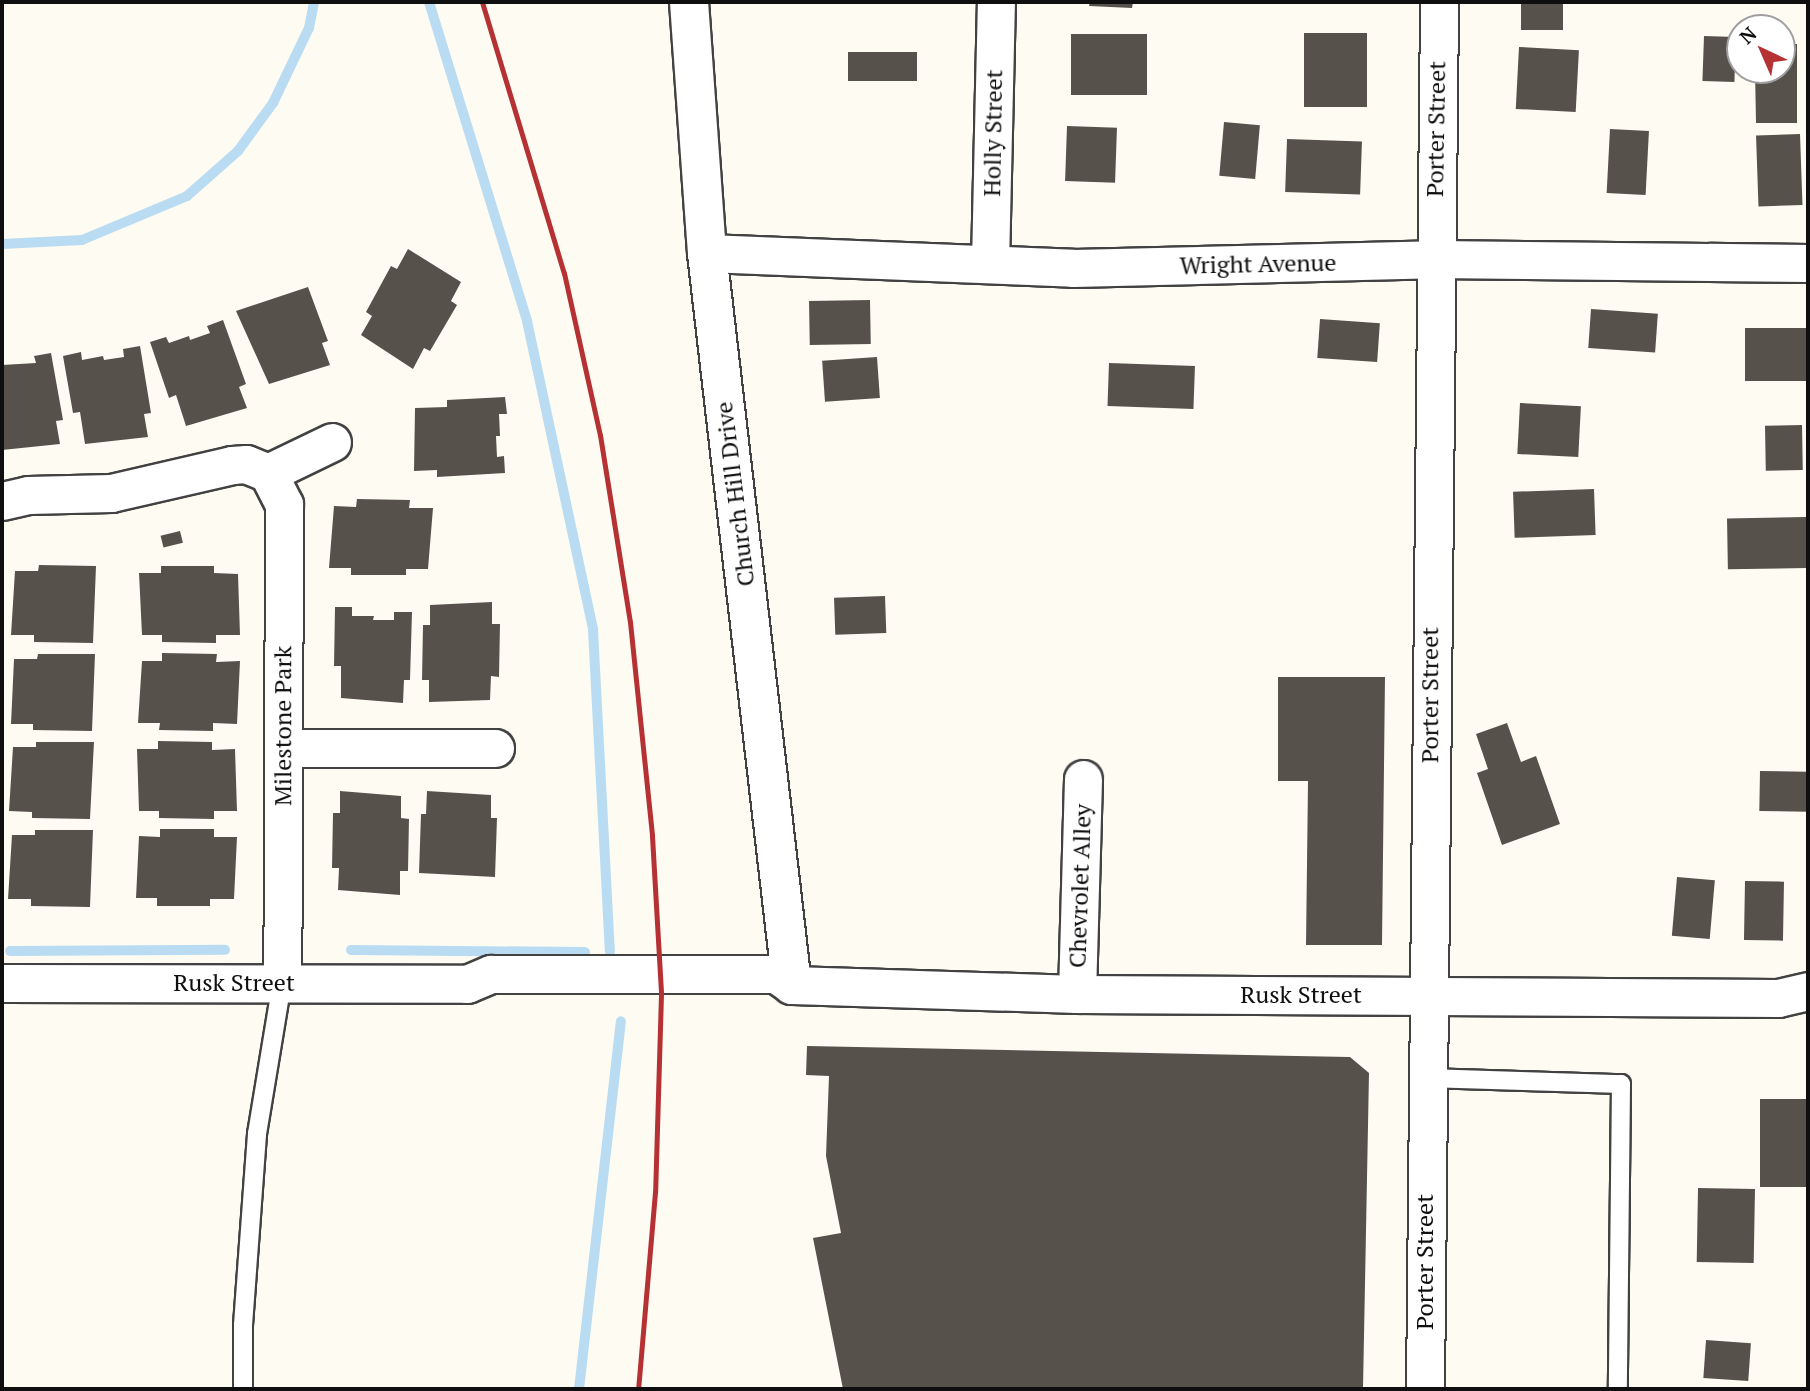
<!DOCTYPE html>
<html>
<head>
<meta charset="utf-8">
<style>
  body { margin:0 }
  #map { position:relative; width:1810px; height:1391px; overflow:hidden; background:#fefcf2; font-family:"PT Serif",serif }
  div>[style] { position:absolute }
  .stream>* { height:10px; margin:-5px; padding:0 5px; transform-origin:5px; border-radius:5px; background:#badcf2 }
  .building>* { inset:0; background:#57514c; transform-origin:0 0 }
  .roads { filter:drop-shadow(2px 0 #424242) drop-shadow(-2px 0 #424242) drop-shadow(0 2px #424242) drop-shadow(0 -2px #424242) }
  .service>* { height:18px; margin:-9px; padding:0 9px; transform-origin:9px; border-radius:9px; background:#fff }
  .minor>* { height:37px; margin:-18.5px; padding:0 18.5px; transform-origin:18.5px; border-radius:18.5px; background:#fff }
  .tertiary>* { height:38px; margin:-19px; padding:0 19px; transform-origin:19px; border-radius:19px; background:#fff }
  .rail>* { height:5px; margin:-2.5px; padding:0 2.5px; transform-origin:2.5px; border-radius:2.5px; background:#b63134 }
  span { translate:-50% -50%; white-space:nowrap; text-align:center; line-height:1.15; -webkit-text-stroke:7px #fff; paint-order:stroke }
  .street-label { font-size:24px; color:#0f0f0f }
  .frame { position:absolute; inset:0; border:4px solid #0f0f0f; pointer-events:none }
  .north { position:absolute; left:1726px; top:14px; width:70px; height:70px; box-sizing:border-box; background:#fff; border:2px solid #9f9f9f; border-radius:50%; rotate:316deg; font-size:19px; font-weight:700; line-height:28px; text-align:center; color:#0f0f0f }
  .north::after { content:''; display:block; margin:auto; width:24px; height:32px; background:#b63134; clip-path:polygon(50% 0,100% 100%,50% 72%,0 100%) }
</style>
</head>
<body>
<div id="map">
  <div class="stream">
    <i style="left:429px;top:2px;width:334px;rotate:72.9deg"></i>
    <i style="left:527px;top:321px;width:316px;rotate:77.9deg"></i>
    <i style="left:593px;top:630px;width:322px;rotate:87deg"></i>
    <i style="left:2px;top:244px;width:80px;rotate:-2.9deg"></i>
    <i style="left:82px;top:240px;width:114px;rotate:-22.7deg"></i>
    <i style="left:187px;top:196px;width:68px;rotate:-41.4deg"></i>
    <i style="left:238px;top:151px;width:59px;rotate:-53.9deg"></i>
    <i style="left:273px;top:103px;width:83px;rotate:-64.4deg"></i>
    <i style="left:309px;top:28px;width:26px;rotate:-79deg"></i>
    <i style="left:351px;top:950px;width:234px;rotate:0.5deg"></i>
    <i style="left:10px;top:951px;width:215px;rotate:-0.3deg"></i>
    <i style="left:579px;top:1389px;width:370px;rotate:-83.5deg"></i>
  </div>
  <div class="building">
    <i style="clip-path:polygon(1090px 2px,1133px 2px,1132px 8px,1089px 6px)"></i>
    <i style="left:1521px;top:2px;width:42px;height:28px"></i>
    <i style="left:1304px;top:33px;width:63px;height:74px"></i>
    <i style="left:1147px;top:34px;width:61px;height:76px;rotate:90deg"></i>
    <i style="left:1704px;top:36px;width:32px;height:45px;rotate:2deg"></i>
    <i style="clip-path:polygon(1782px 44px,1797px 44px,1797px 123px,1756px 123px,1755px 70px,1782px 70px)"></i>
    <i style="left:1519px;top:47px;width:60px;height:62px;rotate:3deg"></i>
    <i style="left:848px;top:52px;width:69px;height:29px"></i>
    <i style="left:1224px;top:122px;width:36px;height:54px;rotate:5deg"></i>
    <i style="left:1067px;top:126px;width:50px;height:55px;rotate:2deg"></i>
    <i style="left:1610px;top:129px;width:39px;height:64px;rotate:3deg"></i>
    <i style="left:1800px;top:134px;width:71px;height:44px;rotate:88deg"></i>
    <i style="left:1287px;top:139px;width:75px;height:53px;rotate:2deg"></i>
    <i style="clip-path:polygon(408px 249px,461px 282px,451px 301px,457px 305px,430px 351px,424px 348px,413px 369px,361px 335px,372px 316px,366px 312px,391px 266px,397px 269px)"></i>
    <i style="clip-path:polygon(308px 287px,328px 341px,322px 343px,330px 365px,269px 384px,236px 311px)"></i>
    <i style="left:870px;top:300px;width:44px;height:61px;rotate:89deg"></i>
    <i style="left:1591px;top:309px;width:67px;height:39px;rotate:4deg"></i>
    <i style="left:1320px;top:319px;width:60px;height:39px;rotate:4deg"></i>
    <i style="clip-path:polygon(223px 320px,246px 384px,239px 387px,247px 408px,186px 426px,176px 395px,169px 398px,150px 342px,166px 337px,169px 343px,189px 336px,190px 340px,210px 333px,207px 326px)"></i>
    <i style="left:1808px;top:328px;width:53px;height:63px;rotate:90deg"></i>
    <i style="clip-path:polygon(140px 346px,151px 413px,144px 414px,148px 437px,85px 444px,80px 412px,73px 413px,63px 356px,81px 352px,82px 360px,103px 356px,104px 360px,124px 357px,123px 349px)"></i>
    <i style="clip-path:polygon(51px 353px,63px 420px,56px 421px,60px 444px,2px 450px,2px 365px,36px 363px,34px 356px)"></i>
    <i style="left:877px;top:357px;width:41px;height:55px;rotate:86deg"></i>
    <i style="left:1109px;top:363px;width:86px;height:43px;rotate:2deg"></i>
    <i style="clip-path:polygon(505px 397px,507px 414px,499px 414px,500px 436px,496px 436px,497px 457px,504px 456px,505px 473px,437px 477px,437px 470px,414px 471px,415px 408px,447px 407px,447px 400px)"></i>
    <i style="left:1520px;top:403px;width:61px;height:51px;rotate:3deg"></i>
    <i style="left:1802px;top:425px;width:45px;height:37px;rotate:89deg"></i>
    <i style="left:1594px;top:489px;width:46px;height:81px;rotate:88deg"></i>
    <i style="clip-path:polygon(357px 499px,410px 500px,409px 508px,433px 508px,428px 569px,406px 569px,406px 575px,351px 575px,351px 568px,329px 568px,334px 506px,356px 507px)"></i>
    <i style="left:1806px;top:517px;width:51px;height:79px;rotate:89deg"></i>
    <i style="left:180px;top:531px;width:12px;height:20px;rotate:76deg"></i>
    <i style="clip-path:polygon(39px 565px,96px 566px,93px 643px,34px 642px,34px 635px,11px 635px,15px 571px,38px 571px)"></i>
    <i style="clip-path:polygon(161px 566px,214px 566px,214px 573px,238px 574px,240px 635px,216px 635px,216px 643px,162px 642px,162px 635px,142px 635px,139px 573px,161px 573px)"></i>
    <i style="left:885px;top:596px;width:37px;height:51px;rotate:88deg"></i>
    <i style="clip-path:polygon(492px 602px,492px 624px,500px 624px,499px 677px,491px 676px,490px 700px,429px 702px,429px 680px,422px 680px,423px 625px,430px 625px,430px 605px)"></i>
    <i style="clip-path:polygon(335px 607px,352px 607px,352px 616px,374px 616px,373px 620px,394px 620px,394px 612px,412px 612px,410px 680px,404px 680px,403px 703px,341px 698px,341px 666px,334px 666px)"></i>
    <i style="clip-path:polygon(162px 653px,217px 654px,216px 662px,240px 661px,237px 724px,213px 723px,213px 731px,159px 730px,160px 723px,138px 723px,142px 661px,162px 661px)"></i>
    <i style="clip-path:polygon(38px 654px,95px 654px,92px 731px,33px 730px,33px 724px,11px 724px,14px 659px,37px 659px)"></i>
    <i style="clip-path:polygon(1278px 677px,1385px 677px,1382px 945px,1306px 945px,1308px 781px,1278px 781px)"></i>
    <i style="clip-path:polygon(1507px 723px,1521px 762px,1536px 756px,1560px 824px,1502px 845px,1477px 773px,1488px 769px,1476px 734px)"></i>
    <i style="clip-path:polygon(158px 741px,212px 742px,212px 750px,235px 749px,237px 811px,214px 811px,214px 819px,159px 818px,159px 811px,139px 811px,137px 749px,158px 749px)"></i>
    <i style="clip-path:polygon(36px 742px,94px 742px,90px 819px,32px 818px,32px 812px,9px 811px,13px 747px,36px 747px)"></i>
    <i style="left:1760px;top:771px;width:48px;height:40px;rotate:1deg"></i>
    <i style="clip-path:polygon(340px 791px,401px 796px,401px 818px,409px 819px,408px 871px,400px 871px,400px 895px,338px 890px,339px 868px,332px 868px,333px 813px,340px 813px)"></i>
    <i style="clip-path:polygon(427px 791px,491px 795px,491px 818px,497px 818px,495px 877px,419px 873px,421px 814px,426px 814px)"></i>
    <i style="clip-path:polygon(160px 829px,214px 829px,214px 837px,237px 837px,234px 899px,210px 899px,210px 906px,157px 906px,157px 898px,136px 898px,139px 836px,160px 837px)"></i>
    <i style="clip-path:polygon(35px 830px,93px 830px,90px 907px,31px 906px,31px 899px,8px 899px,12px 835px,35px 835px)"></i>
    <i style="left:1677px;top:877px;width:38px;height:59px;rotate:5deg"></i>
    <i style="left:1745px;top:881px;width:39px;height:59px;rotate:1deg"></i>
    <i style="clip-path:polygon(807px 1046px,1350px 1057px,1369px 1073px,1363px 1389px,843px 1389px,813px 1238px,841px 1233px,826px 1156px,829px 1076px,806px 1075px)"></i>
    <i style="left:1760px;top:1099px;width:48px;height:88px"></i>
    <i style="left:1698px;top:1188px;width:57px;height:74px;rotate:1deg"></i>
    <i style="left:1706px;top:1340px;width:45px;height:38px;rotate:4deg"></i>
  </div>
  <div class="roads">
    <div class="service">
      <i style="left:1427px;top:1078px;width:194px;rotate:1.8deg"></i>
      <i style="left:1621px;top:1084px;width:305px;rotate:90.6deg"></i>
      <i style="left:243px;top:1389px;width:64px;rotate:-90deg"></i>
      <i style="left:243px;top:1325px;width:192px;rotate:-85.8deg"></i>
      <i style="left:257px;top:1134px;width:153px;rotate:-80.6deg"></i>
    </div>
    <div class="minor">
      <i style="left:707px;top:253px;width:366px;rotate:2.3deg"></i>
      <i style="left:1073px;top:268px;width:360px;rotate:-1.4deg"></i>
      <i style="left:1433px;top:259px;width:375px;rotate:0.6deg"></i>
      <i style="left:990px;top:263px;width:261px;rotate:-88.7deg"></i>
      <i style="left:268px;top:473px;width:35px;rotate:63deg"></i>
      <i style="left:284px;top:504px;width:479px;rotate:90.2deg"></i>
      <i style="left:2px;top:501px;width:27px;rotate:-13deg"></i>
      <i style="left:28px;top:495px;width:83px;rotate:-1.4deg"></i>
      <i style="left:111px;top:493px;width:124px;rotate:-13deg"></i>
      <i style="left:232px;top:465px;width:14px;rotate:-4deg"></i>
      <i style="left:246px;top:464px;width:24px;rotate:22deg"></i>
      <i style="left:268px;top:473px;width:71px;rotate:-25.8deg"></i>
      <i style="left:283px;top:748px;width:212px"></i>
      <i style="left:2px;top:983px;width:465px;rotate:0.1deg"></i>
      <i style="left:467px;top:984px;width:26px;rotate:-23deg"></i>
      <i style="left:491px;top:974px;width:285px"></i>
      <i style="left:776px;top:974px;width:19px;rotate:35deg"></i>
      <i style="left:792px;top:985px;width:285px;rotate:1.8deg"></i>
      <i style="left:1077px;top:994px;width:701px;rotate:0.33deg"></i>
      <i style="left:1778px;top:998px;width:31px;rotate:-13deg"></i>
      <i style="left:1077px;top:994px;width:215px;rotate:-88.4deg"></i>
      <i style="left:1425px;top:1389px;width:1387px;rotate:-89.42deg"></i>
    </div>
    <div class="tertiary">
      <i style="left:689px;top:2px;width:252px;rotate:85.9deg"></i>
      <i style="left:707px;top:253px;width:737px;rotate:83.38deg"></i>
    </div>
  </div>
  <div class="rail">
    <i style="left:482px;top:2px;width:283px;rotate:73.2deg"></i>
    <i style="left:564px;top:273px;width:166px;rotate:77.5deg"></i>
    <i style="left:600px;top:435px;width:189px;rotate:80.9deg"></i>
    <i style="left:630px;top:622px;width:215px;rotate:84.1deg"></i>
    <i style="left:652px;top:836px;width:158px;rotate:86.7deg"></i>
    <i style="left:661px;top:994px;width:198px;rotate:91.7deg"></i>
    <i style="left:655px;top:1192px;width:198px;rotate:94.9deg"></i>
  </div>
  <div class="street-label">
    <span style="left:1436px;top:129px;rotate:-89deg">Porter Street</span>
    <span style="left:993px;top:133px;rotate:-89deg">Holly Street</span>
    <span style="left:1258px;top:264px;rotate:-1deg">Wright Avenue</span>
    <span style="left:735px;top:494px;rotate:-97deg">Church Hill Drive</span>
    <span style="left:1430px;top:695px;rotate:-90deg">Porter Street</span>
    <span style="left:283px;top:726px;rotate:-90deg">Milestone Park</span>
    <span style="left:1080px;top:886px;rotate:-88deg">Chevrolet Alley</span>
    <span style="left:234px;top:983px">Rusk Street</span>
    <span style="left:1301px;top:995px">Rusk Street</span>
    <span style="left:1425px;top:1262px;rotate:-90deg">Porter Street</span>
  </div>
  <div class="frame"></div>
  <div class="north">N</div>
</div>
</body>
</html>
